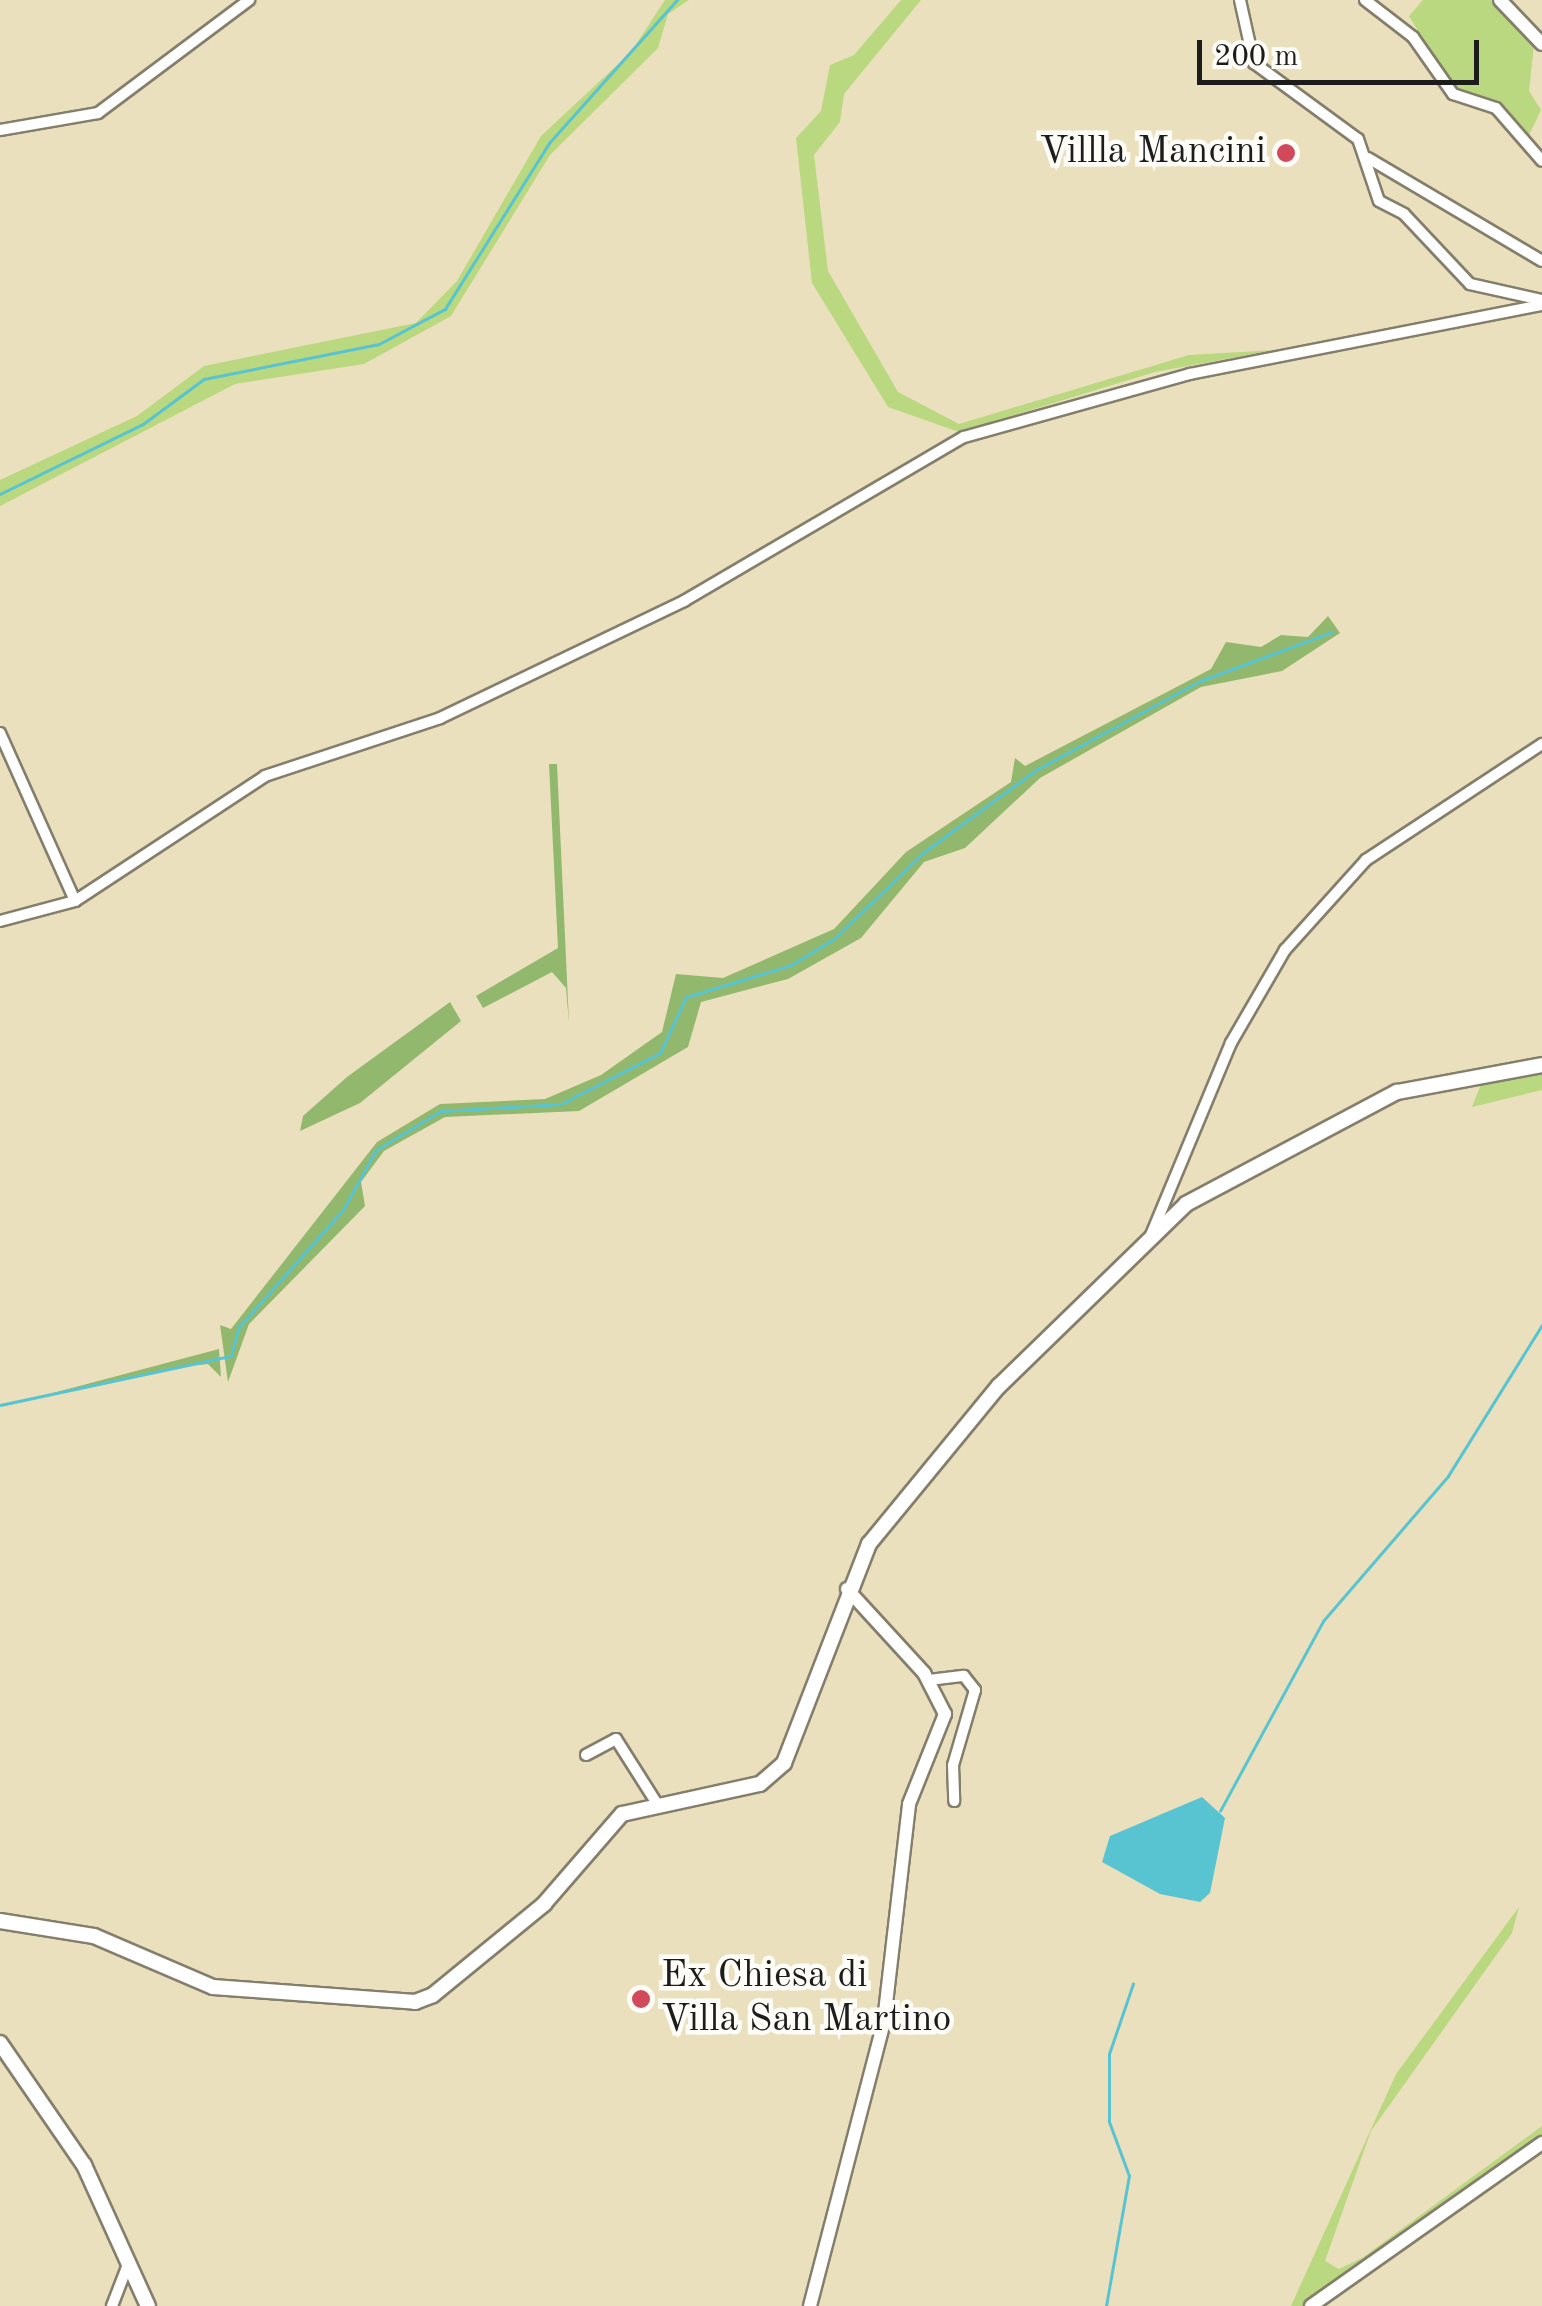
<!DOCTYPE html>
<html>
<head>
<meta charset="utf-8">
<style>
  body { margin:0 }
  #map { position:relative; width:1542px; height:2306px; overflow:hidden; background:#ebe0bd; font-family:"Old Standard TT",serif }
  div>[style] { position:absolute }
  .green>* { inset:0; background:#b9d87f }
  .forest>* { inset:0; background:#92b86e }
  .water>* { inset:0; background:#58c4d2 }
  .stream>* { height:2.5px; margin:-1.25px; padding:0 1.25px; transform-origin:1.25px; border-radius:1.25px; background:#58c4d2 }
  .roads { filter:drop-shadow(2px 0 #847e6c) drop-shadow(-2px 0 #847e6c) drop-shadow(0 2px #847e6c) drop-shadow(0 -2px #847e6c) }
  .minor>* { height:10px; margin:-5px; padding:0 5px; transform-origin:5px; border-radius:5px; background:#fff }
  .tertiary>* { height:12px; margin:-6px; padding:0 6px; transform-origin:6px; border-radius:6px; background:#fff }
  .secondary>* { height:14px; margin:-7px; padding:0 7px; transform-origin:7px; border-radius:7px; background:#fff }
  .dots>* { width:28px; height:28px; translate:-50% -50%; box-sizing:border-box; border:5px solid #fdfcf7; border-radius:50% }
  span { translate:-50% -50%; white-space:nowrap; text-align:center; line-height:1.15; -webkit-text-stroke:9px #fdfcf7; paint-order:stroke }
  .poi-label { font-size:38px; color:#1c1c1c }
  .right { translate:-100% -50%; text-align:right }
  .left { translate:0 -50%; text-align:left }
  .scale { position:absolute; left:1197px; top:40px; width:282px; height:45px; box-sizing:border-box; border:5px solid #1c1c1c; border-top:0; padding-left:12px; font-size:30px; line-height:35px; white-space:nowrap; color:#1c1c1c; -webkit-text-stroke:8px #fdfcf7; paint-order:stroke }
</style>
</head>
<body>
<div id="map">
  <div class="green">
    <i style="clip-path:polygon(665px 0,689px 0,668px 14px,658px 48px,550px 155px,451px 316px,364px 364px,235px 384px,0 506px,0 480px,137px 416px,204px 366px,416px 323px,457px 281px,541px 136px,631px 52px)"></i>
    <i style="clip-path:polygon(901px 0,921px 0,844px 94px,840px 122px,814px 155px,828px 271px,898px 392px,959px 424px,1189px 355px,1275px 350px,1155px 372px,959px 432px,888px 407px,812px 283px,796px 138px,821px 111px,830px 65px,854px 55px)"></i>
    <i style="clip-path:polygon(1423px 0,1495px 0,1534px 44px,1529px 91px,1541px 110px,1527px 139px,1495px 104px,1455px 92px,1409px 16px)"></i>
    <i style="clip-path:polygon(1542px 1072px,1542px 1090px,1472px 1107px,1481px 1084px)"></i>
    <i style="clip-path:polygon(1519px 1907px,1512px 1933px,1371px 2131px,1325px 2261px,1339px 2269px,1362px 2258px,1542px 2126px,1542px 2140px,1308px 2306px,1291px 2306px,1396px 2074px)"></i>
  </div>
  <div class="forest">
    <i style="clip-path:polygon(1328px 616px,1340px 633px,1282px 671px,1201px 687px,1040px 778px,965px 848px,924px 862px,861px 938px,788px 979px,701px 1002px,688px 1047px,579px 1111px,445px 1117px,384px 1151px,361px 1182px,365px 1206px,249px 1324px,228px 1382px,220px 1325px,231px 1329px,377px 1142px,440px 1104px,545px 1099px,601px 1075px,662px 1032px,676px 974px,723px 978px,834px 929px,906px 852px,1011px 782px,1015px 758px,1025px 766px,1211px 669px,1226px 642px,1261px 647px,1281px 635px,1308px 637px)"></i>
    <i style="clip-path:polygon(549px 764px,557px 764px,569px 1023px,566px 988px,552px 972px,483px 1008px,476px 996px,558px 948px)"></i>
    <i style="clip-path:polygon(450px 1002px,461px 1021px,360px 1103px,300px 1131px,303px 1116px,347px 1077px)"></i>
    <i style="clip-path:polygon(219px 1349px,221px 1377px,208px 1364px,189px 1366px,0 1407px)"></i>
  </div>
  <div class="water">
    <i style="clip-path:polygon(1202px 1797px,1225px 1818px,1210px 1893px,1200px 1902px,1160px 1894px,1102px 1862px,1110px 1836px)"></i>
  </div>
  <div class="stream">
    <i style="left:0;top:494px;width:159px;rotate:-26.1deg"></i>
    <i style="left:143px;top:424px;width:76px;rotate:-36.4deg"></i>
    <i style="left:204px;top:379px;width:178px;rotate:-11.3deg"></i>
    <i style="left:379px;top:344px;width:75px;rotate:-27.9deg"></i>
    <i style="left:445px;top:309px;width:196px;rotate:-57.9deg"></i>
    <i style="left:549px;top:143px;width:192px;rotate:-48.2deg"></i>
    <i style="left:0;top:1405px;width:236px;rotate:-12deg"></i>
    <i style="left:231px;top:1356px;width:30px;rotate:-75deg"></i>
    <i style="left:239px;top:1327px;width:157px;rotate:-48.4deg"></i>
    <i style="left:343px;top:1210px;width:68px;rotate:-61.2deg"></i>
    <i style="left:376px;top:1150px;width:76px;rotate:-31deg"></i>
    <i style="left:441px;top:1111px;width:120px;rotate:-3.3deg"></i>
    <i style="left:561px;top:1104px;width:111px;rotate:-27.3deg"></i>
    <i style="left:660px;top:1053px;width:62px;rotate:-65.1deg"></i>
    <i style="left:686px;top:997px;width:110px;rotate:-16.9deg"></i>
    <i style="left:791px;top:965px;width:50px;rotate:-31.2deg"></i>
    <i style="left:834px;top:939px;width:125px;rotate:-44deg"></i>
    <i style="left:924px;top:852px;width:139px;rotate:-36.2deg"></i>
    <i style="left:1036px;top:770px;width:187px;rotate:-28.5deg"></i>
    <i style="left:1200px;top:681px;width:141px;rotate:-20.4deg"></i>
    <i style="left:1220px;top:1811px;width:216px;rotate:-61.5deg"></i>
    <i style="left:1323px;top:1621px;width:191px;rotate:-49.2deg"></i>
    <i style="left:1448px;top:1476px;width:178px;rotate:-58.1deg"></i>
    <i style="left:1106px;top:2306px;width:132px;rotate:-80deg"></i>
    <i style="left:1129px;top:2176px;width:58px;rotate:-110.3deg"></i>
    <i style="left:1109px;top:2122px;width:68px;rotate:-90deg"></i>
    <i style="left:1109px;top:2054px;width:74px;rotate:-71.1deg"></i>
  </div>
  <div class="roads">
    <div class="minor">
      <i style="left:1240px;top:0;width:65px;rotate:77.5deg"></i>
      <i style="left:1254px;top:63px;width:129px;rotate:36.2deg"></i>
      <i style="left:1358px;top:139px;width:65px;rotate:71.3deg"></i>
      <i style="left:1379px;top:201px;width:28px;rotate:27deg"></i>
      <i style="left:1404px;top:214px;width:96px;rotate:46.7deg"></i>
      <i style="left:1470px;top:284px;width:74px;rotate:12.5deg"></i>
      <i style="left:1365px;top:0;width:61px;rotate:37.6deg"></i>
      <i style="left:1413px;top:37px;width:70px;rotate:54.9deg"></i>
      <i style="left:1453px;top:94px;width:45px;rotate:18deg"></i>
      <i style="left:1496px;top:108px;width:70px;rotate:49deg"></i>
      <i style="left:0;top:130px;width:99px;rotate:-9.8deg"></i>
      <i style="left:98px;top:113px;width:189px;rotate:-36.8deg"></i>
      <i style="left:1368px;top:158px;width:202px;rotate:30.6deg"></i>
      <i style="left:0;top:733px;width:184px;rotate:65.9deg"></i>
      <i style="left:0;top:921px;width:78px;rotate:-14.9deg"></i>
      <i style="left:75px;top:901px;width:227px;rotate:-33.3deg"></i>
      <i style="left:265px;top:776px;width:184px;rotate:-18.3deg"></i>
      <i style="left:440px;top:718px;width:271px;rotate:-25.6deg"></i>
      <i style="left:684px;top:601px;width:324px;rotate:-30.4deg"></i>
      <i style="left:964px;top:437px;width:235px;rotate:-15.6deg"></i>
      <i style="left:1190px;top:374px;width:359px;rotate:-11.1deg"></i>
      <i style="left:1151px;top:1235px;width:208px;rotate:-67.4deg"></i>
      <i style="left:1231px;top:1043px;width:108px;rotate:-59.9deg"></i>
      <i style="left:1285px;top:950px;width:121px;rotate:-48deg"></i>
      <i style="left:1366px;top:860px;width:211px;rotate:-33.4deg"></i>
      <i style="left:929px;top:1680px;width:35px;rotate:-7deg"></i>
      <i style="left:964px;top:1676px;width:18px;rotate:52deg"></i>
      <i style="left:975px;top:1690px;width:78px;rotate:106.3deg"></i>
      <i style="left:953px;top:1765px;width:36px;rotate:88deg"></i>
      <i style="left:586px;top:1755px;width:34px;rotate:-28deg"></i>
      <i style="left:616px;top:1739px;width:75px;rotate:57.6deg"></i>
      <i style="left:112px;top:2306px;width:47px;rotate:-68.9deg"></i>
    </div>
    <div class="tertiary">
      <i style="left:1500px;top:0;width:61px;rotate:46.3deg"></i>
      <i style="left:810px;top:2306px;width:294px;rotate:-75.4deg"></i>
      <i style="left:884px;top:2021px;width:218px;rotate:-83.4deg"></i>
      <i style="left:909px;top:1804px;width:97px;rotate:-68.2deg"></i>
      <i style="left:945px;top:1714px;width:46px;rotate:-117.1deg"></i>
      <i style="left:924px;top:1673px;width:114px;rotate:-132.5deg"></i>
      <i style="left:1311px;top:2306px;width:283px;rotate:-35.2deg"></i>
    </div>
    <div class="secondary">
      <i style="left:0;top:1921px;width:95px;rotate:9.1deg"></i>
      <i style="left:94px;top:1936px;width:129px;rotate:23.2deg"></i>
      <i style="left:213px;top:1987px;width:203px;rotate:4.2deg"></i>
      <i style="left:415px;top:2002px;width:19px;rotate:-21deg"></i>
      <i style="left:433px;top:1995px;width:144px;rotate:-39.3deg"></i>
      <i style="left:544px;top:1904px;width:119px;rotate:-49.1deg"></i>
      <i style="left:622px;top:1814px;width:141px;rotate:-12.3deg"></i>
      <i style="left:760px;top:1784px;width:32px;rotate:-41deg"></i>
      <i style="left:784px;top:1763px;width:235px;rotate:-68.8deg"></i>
      <i style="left:869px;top:1544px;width:205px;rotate:-50.6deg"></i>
      <i style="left:999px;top:1386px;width:261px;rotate:-44.2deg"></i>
      <i style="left:1186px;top:1204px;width:239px;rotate:-28deg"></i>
      <i style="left:1397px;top:1092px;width:147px;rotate:-10.5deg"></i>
      <i style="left:0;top:2043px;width:148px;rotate:55.5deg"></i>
      <i style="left:84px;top:2165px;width:155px;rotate:65.6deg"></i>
    </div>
  </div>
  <div class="dots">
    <i style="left:1286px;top:153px;background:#d1495b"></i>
    <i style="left:641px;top:1999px;background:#d1495b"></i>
  </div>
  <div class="poi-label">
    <span class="right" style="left:1266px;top:153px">Villla Mancini</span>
    <span class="left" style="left:661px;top:1999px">Ex Chiesa di<br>Villa San Martino</span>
  </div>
  <div class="scale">200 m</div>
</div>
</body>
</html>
